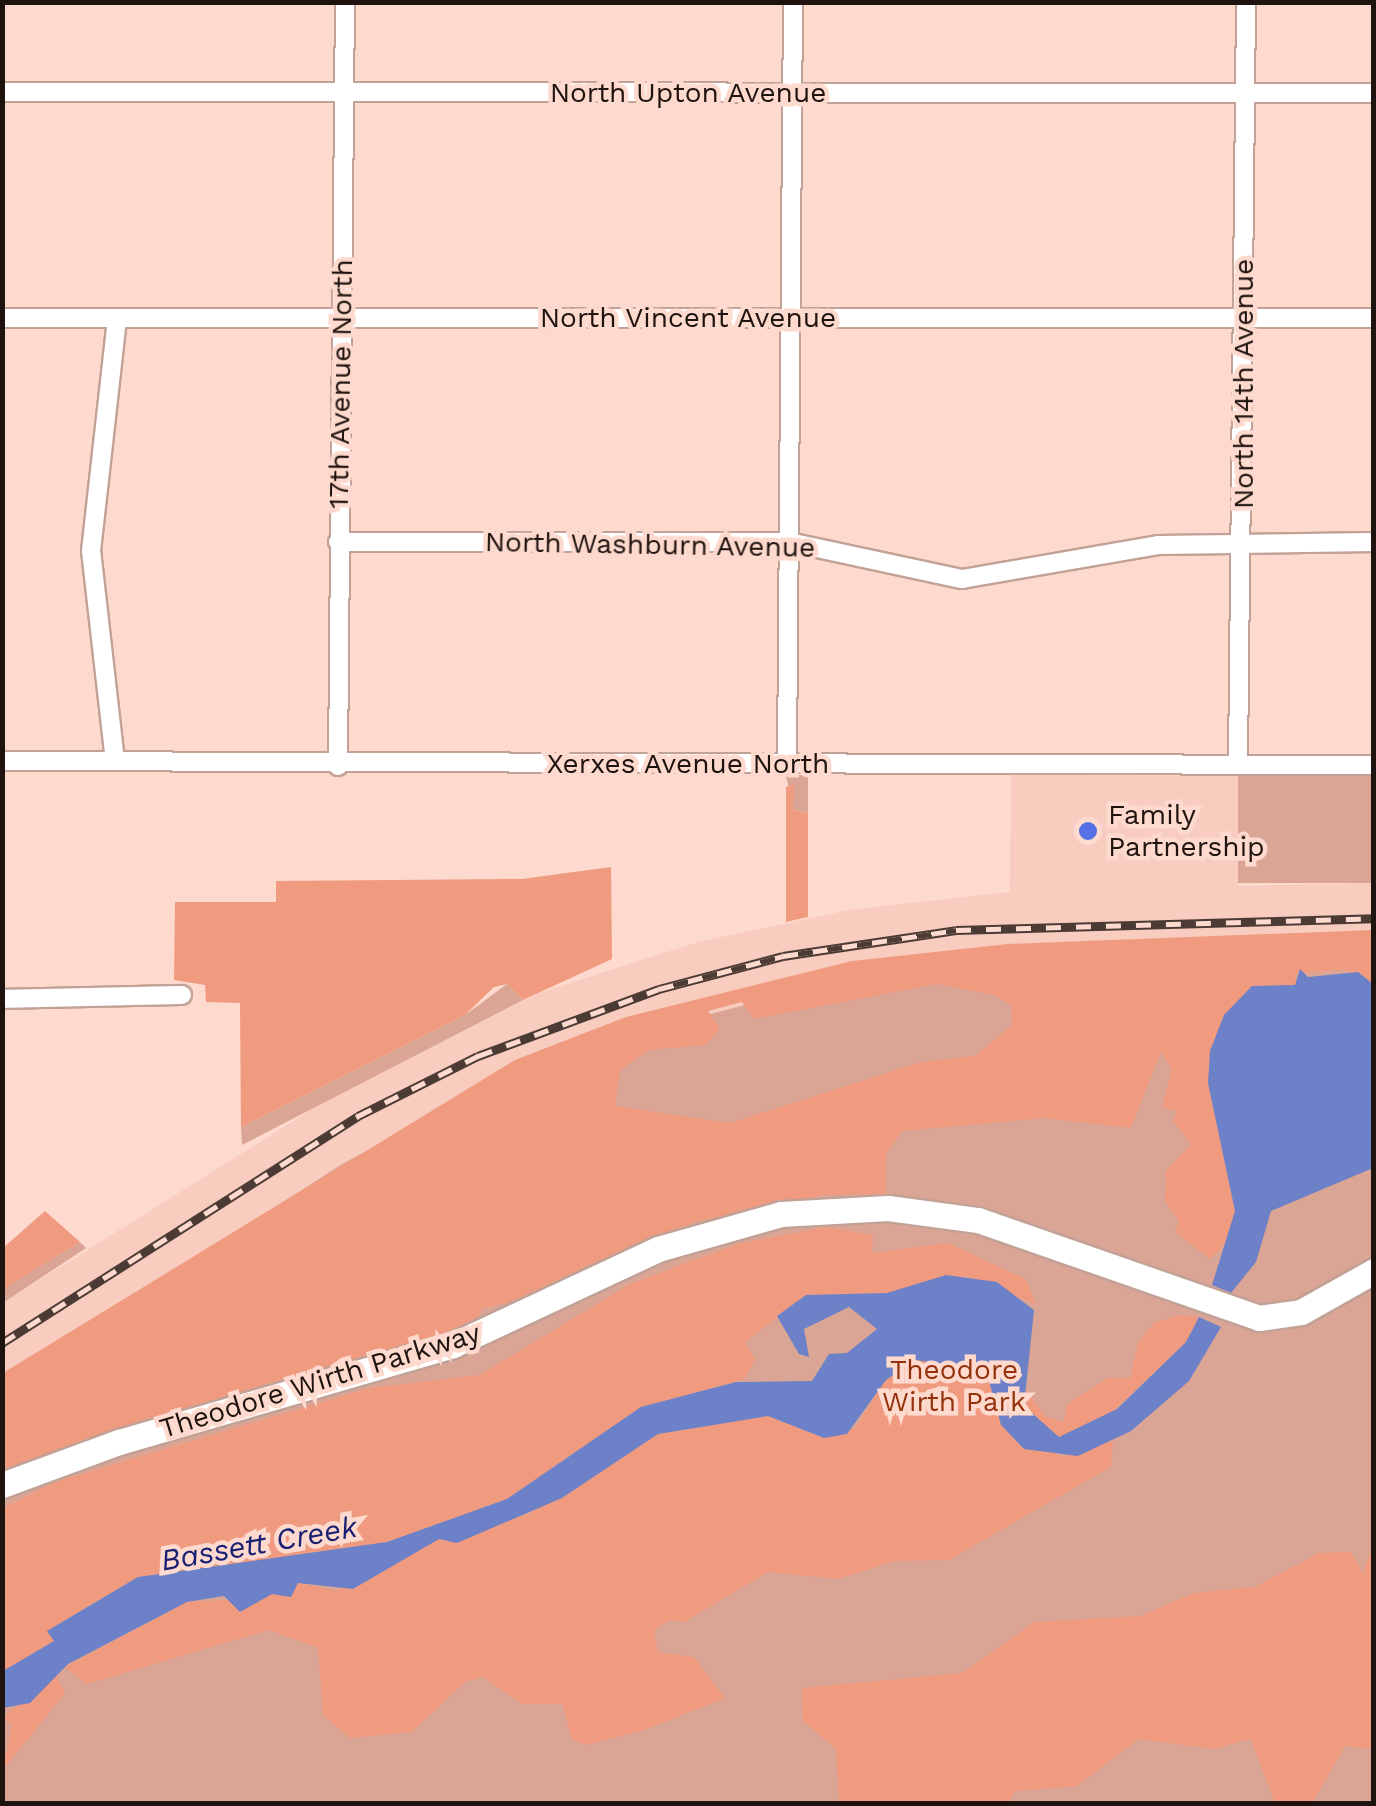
<!DOCTYPE html>
<html>
<head>
<meta charset="utf-8">
<style>
  body { margin:0 }
  #map { position:relative; width:1376px; height:1806px; overflow:hidden; background:#fdd9ce; font-family:"Work Sans",sans-serif }
  div>[style] { position:absolute }
  .built>* { inset:0; background:#f8ccbe }
  .green>* { inset:0; background:#daa595; transform-origin:0 0 }
  .forest>* { inset:0; background:#f09b80 }
  .water>* { inset:0; background:#6c81c7 }
  .roads { filter:drop-shadow(2px 0 #c2a196) drop-shadow(-2px 0 #c2a196) drop-shadow(0 2px #c2a196) drop-shadow(0 -2px #c2a196) }
  .street>* { height:18px; margin:-9px; padding:0 9px; transform-origin:9px; border-radius:9px; background:#fff }
  .secondary>* { height:25px; margin:-12.5px; padding:0 12.5px; transform-origin:12.5px; border-radius:12.5px; background:#fff }
  .rail>* { height:9px; margin-top:-4.5px; transform-origin:0; background:repeating-linear-gradient(90deg,#fdd9ce 0 15px,#4c3b35 0 30px); box-sizing:border-box; border-block:2px solid #4c3b35 }
  .dots>* { width:28px; height:28px; translate:-50% -50%; box-sizing:border-box; border:5px solid #fdd9ce; border-radius:50% }
  span { translate:-50% -50%; white-space:nowrap; text-align:center; line-height:1.15; -webkit-text-stroke:9px #fdd9ce; paint-order:stroke }
  .street-label { font-size:28px; color:#1f130f }
  .poi-label { font-size:28px; color:#1f130f }
  .left { translate:0 -50%; text-align:left }
  .park-label { font-size:28px; color:#95320c }
  .water-label { font-size:30px; color:#182073; font-style:italic }
  .frame { position:absolute; inset:0; border:5px solid #1f130f; pointer-events:none }
</style>
</head>
<body>
<div id="map">
  <div class="built">
    <i style="clip-path:polygon(1011px 775px,1238px 776px,1238px 886px,1373px 883px,1373px 950px,383px 1140px,3px 1385px,3px 1303px,375px 1070px,542px 992px,698px 942px,849px 910px,1010px 892px)"></i>
  </div>
  <div class="green">
    <i style="clip-path:polygon(786px 775px,808px 775px,808px 813px,793px 810px)"></i>
    <i style="left:1373px;top:775px;width:108px;height:135px;rotate:90deg"></i>
    <i style="clip-path:polygon(1373px 950px,1373px 1803px,3px 1804px,3px 1385px,342px 1164px,464px 1100px,611px 1040px,825px 984px)"></i>
    <i style="clip-path:polygon(507px 984px,523px 1000px,242px 1145px,241px 1127px,465px 1015px)"></i>
    <i style="clip-path:polygon(80px 1242px,86px 1248px,3px 1303px,2px 1289px)"></i>
  </div>
  <div class="forest">
    <i style="clip-path:polygon(794px 785px,793px 810px,808px 813px,808px 917px,786px 922px,786px 787px)"></i>
    <i style="clip-path:polygon(611px 867px,612px 959px,523px 1000px,507px 984px,494px 987px,465px 1015px,241px 1127px,240px 1003px,206px 1002px,205px 985px,174px 980px,175px 902px,276px 902px,276px 881px,522px 879px)"></i>
    <i style="clip-path:polygon(evenodd,1373px 930px,1373px 984px,1345px 970px,1296px 973px,1296px 985px,1283px 989px,1252px 986px,1221px 1021px,1208px 1084px,1235px 1211px,1226px 1243px,1210px 1259px,1175px 1232px,1179px 1221px,1165px 1201px,1166px 1171px,1191px 1144px,1173px 1121px,1177px 1111px,1162px 1107px,1172px 1069px,1161px 1052px,1131px 1128px,1044px 1118px,902px 1131px,886px 1155px,886px 1194px,824px 1195px,695px 1222px,560px 1289px,482px 1309px,475px 1324px,3px 1473px,3px 1373px,515px 1060px,626px 1017px,852px 961px,1008px 944px,1373px 930px,937px 984px,994px 995px,1011px 1005px,1012px 1025px,975px 1056px,921px 1062px,730px 1123px,615px 1106px,620px 1070px,649px 1050px,705px 1045px,720px 1029px,708px 1011px,742px 1002px,754px 1019px,937px 984px)"></i>
    <i style="clip-path:polygon(45px 1211px,80px 1242px,3px 1289px,3px 1248px)"></i>
    <i style="clip-path:polygon(826px 1227px,873px 1235px,872px 1253px,948px 1243px,1025px 1279px,1037px 1305px,967px 1276px,887px 1293px,806px 1295px,745px 1342px,755px 1359px,745px 1379px,641px 1407px,507px 1499px,387px 1542px,138px 1577px,53px 1627px,54px 1641px,3px 1671px,3px 1508px,55px 1482px,369px 1388px,480px 1375px,630px 1284px,737px 1244px)"></i>
    <i style="clip-path:polygon(1179px 1315px,1199px 1317px,1187px 1342px,1102px 1421px,1059px 1437px,1030px 1420px,1024px 1388px,1046px 1417px,1064px 1422px,1067px 1404px,1108px 1378px,1130px 1378px,1138px 1343px,1154px 1323px)"></i>
    <i style="clip-path:polygon(915px 1360px,975px 1364px,991px 1377px,998px 1415px,1023px 1440px,1063px 1457px,1113px 1441px,1111px 1467px,949px 1560px,895px 1561px,838px 1579px,768px 1572px,684px 1622px,669px 1620px,654px 1631px,658px 1652px,694px 1657px,725px 1698px,642px 1731px,587px 1745px,572px 1740px,562px 1704px,522px 1704px,483px 1677px,465px 1682px,412px 1732px,350px 1738px,323px 1715px,318px 1648px,269px 1630px,87px 1684px,65px 1667px,187px 1602px,262px 1598px,298px 1583px,336px 1591px,439px 1539px,527px 1515px,658px 1434px,768px 1416px,811px 1433px,855px 1429px,885px 1380px)"></i>
    <i style="clip-path:polygon(1373px 1544px,1373px 1749px,1345px 1746px,1312px 1803px,1275px 1803px,1251px 1739px,1214px 1749px,1139px 1739px,1077px 1786px,1015px 1791px,1009px 1803px,839px 1803px,836px 1749px,803px 1721px,802px 1688px,962px 1673px,1035px 1622px,1141px 1616px,1193px 1593px,1255px 1587px,1319px 1553px,1351px 1552px,1363px 1574px)"></i>
    <i style="clip-path:polygon(56px 1674px,65px 1693px,3px 1770px,12px 1725px,3px 1717px)"></i>
  </div>
  <div class="water">
    <i style="clip-path:polygon(1300px 969px,1308px 977px,1358px 972px,1373px 984px,1373px 1168px,1271px 1211px,1256px 1262px,1231px 1293px,1212px 1285px,1235px 1211px,1208px 1083px,1210px 1051px,1224px 1015px,1252px 986px,1295px 985px)"></i>
    <i style="clip-path:polygon(946px 1275px,997px 1282px,1034px 1310px,1024px 1406px,1059px 1437px,1117px 1409px,1186px 1342px,1199px 1317px,1221px 1327px,1189px 1381px,1131px 1431px,1078px 1456px,1024px 1449px,1001px 1425px,986px 1370px,915px 1360px,886px 1380px,847px 1434px,824px 1438px,768px 1416px,658px 1434px,562px 1498px,457px 1543px,439px 1539px,353px 1589px,298px 1583px,291px 1597px,272px 1594px,240px 1612px,224px 1596px,187px 1602px,68px 1664px,30px 1703px,3px 1708px,3px 1671px,54px 1641px,47px 1631px,138px 1577px,387px 1542px,507px 1499px,641px 1407px,736px 1382px,812px 1381px,829px 1354px,847px 1353px,877px 1329px,849px 1307px,804px 1329px,809px 1357px,799px 1354px,777px 1316px,806px 1295px,887px 1293px)"></i>
  </div>
  <div class="roads">
    <div class="street">
      <i style="left:2px;top:92px;width:1372px;rotate:0.04deg"></i>
      <i style="left:2px;top:318px;width:1372px"></i>
      <i style="left:338px;top:542px;width:451px"></i>
      <i style="left:789px;top:542px;width:177px;rotate:12.1deg"></i>
      <i style="left:962px;top:579px;width:200px;rotate:-9.8deg"></i>
      <i style="left:1159px;top:545px;width:215px;rotate:-0.8deg"></i>
      <i style="left:2px;top:761px;width:1372px;rotate:0.17deg"></i>
      <i style="left:115px;top:761px;width:211px;rotate:-96.5deg"></i>
      <i style="left:91px;top:551px;width:234px;rotate:-83.6deg"></i>
      <i style="left:787px;top:763px;width:761px;rotate:-89.55deg"></i>
      <i style="left:1238px;top:765px;width:763px;rotate:-89.4deg"></i>
      <i style="left:338px;top:766px;width:764px;rotate:-89.48deg"></i>
      <i style="left:2px;top:999px;width:180px;rotate:-1.3deg"></i>
    </div>
    <div class="secondary">
      <i style="left:2px;top:1485px;width:125px;rotate:-20.2deg"></i>
      <i style="left:119px;top:1442px;width:348px;rotate:-16.2deg"></i>
      <i style="left:453px;top:1345px;width:226px;rotate:-25.1deg"></i>
      <i style="left:658px;top:1249px;width:128px;rotate:-15.9deg"></i>
      <i style="left:781px;top:1214px;width:107px;rotate:-3.2deg"></i>
      <i style="left:888px;top:1208px;width:91px;rotate:7.6deg"></i>
      <i style="left:978px;top:1220px;width:298px;rotate:19.2deg"></i>
      <i style="left:1259px;top:1318px;width:42px;rotate:-8.1deg"></i>
      <i style="left:1301px;top:1312px;width:84px;rotate:-29.3deg"></i>
    </div>
  </div>
  <div class="rail">
    <i style="left:2px;top:1343px;width:422px;rotate:-32.5deg"></i>
    <i style="left:358px;top:1116px;width:134px;rotate:-26.6deg"></i>
    <i style="left:478px;top:1056px;width:193px;rotate:-20.3deg"></i>
    <i style="left:659px;top:989px;width:128px;rotate:-14.9deg"></i>
    <i style="left:783px;top:956px;width:175px;rotate:-8.5deg"></i>
    <i style="left:956px;top:930px;width:418px;rotate:-1.6deg"></i>
  </div>
  <div class="dots">
    <i style="left:1088px;top:831px;background:#556fe4"></i>
  </div>
  <div class="street-label">
    <span style="left:688px;top:93px">North Upton Avenue</span>
    <span style="left:688px;top:318px">North Vincent Avenue</span>
    <span style="left:341px;top:384px;rotate:-89deg">17th Avenue North</span>
    <span style="left:1244px;top:384px;rotate:-90deg">North 14th Avenue</span>
    <span style="left:650px;top:545px;rotate:1deg">North Washburn Avenue</span>
    <span style="left:688px;top:764px">Xerxes Avenue North</span>
    <span style="left:320px;top:1381px;rotate:-17deg">Theodore Wirth Parkway</span>
  </div>
  <div class="poi-label">
    <span class="left" style="left:1108px;top:831px">Family<br>Partnership</span>
  </div>
  <div class="park-label">
    <span style="left:954px;top:1386px">Theodore<br>Wirth Park</span>
  </div>
  <div class="water-label">
    <span style="left:259px;top:1544px;rotate:-10deg">Bassett Creek</span>
  </div>
  <div class="frame"></div>
</div>
</body>
</html>
